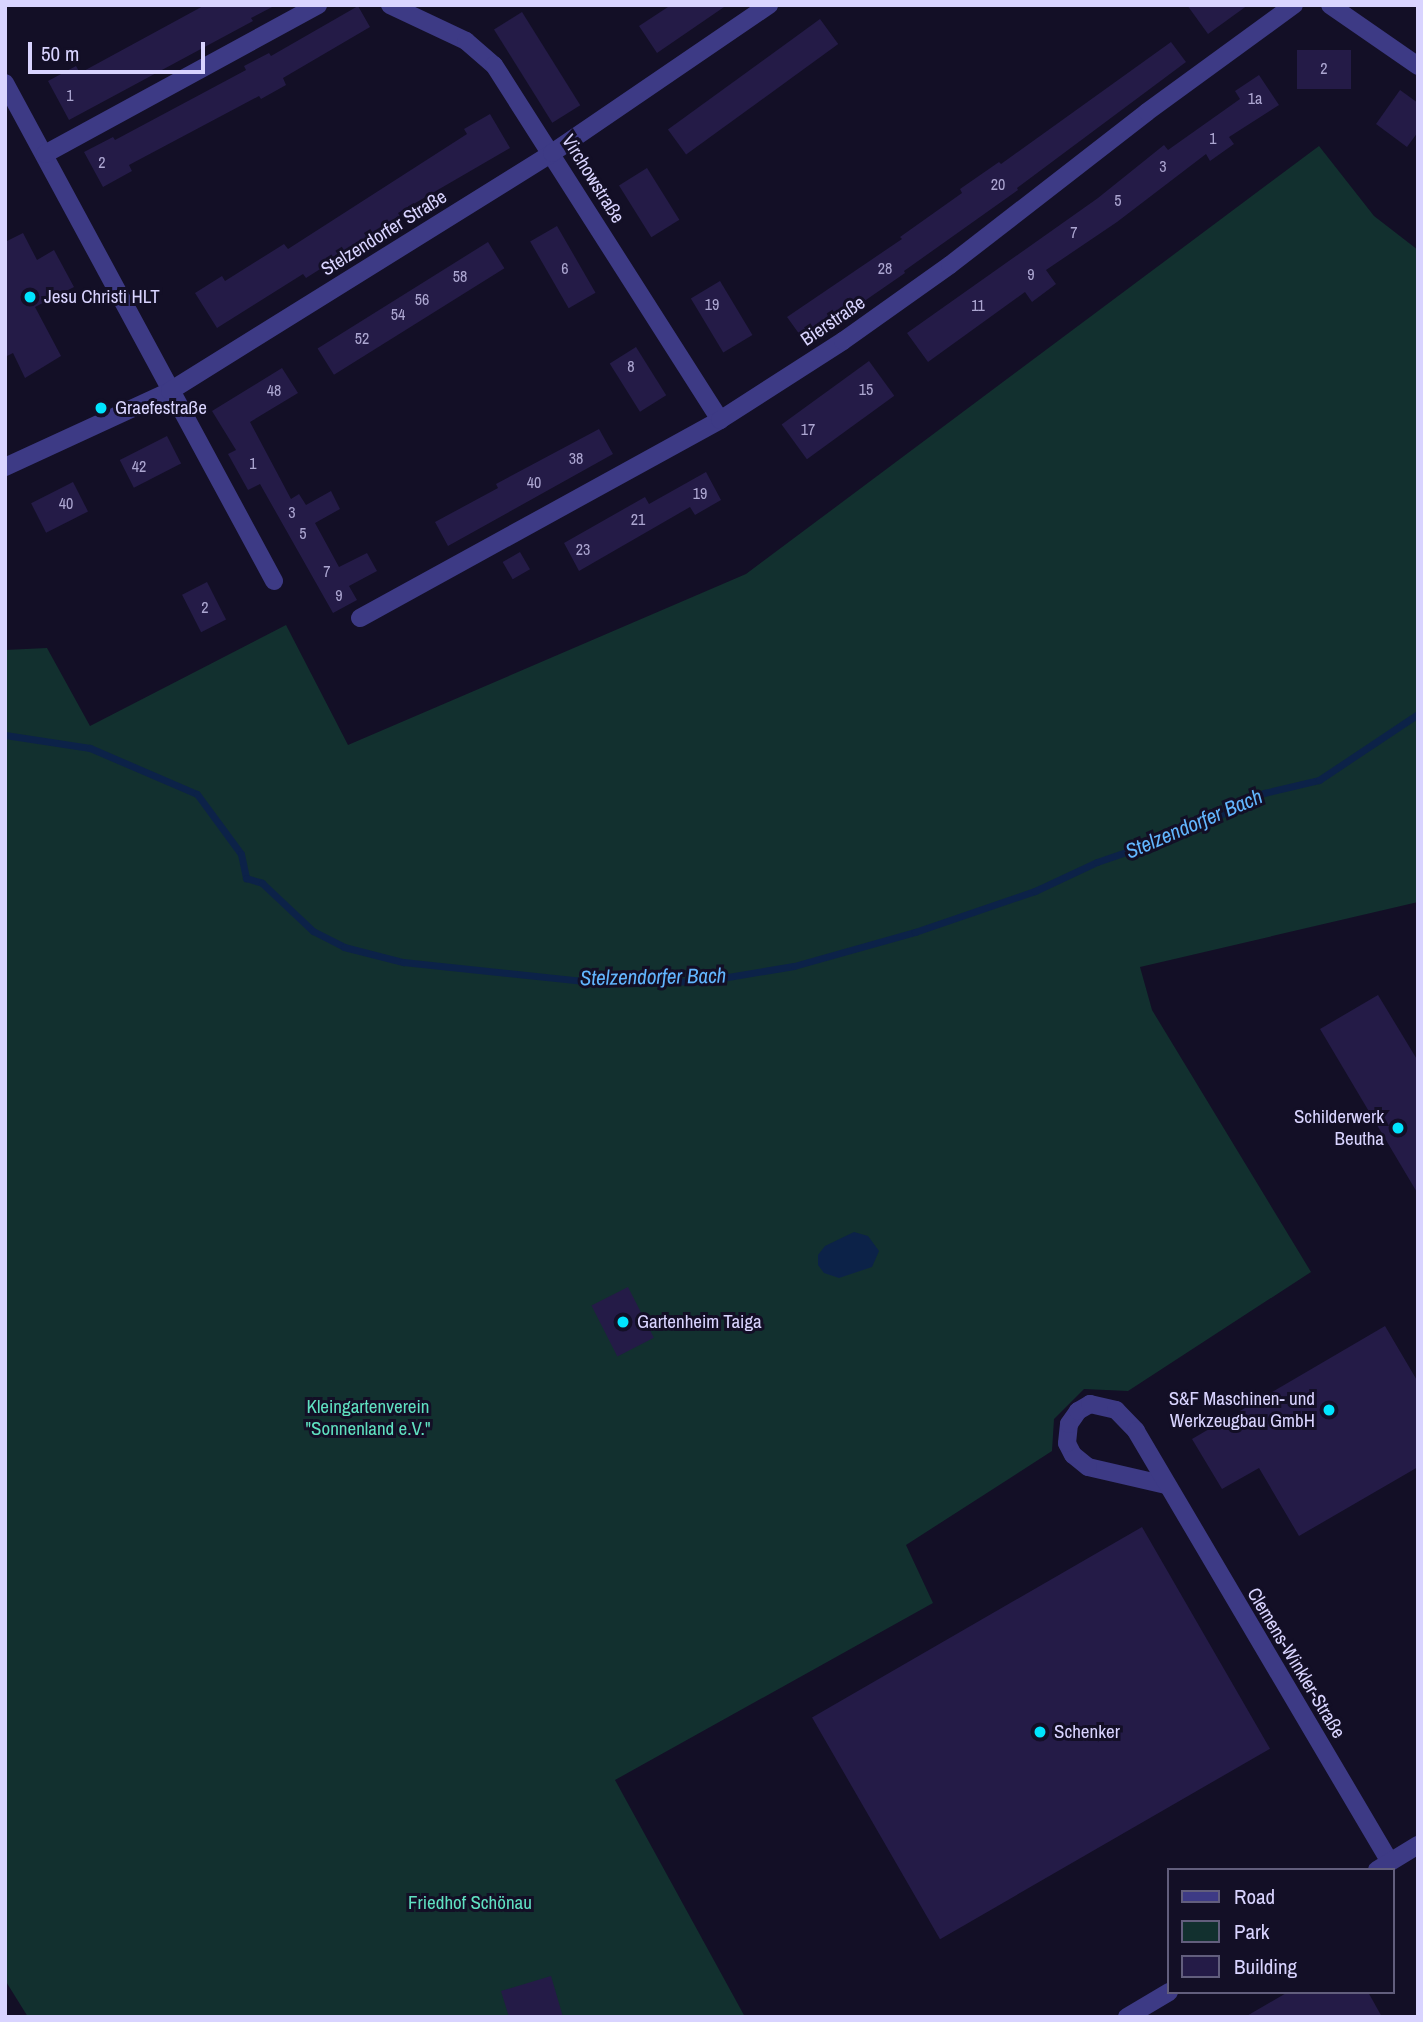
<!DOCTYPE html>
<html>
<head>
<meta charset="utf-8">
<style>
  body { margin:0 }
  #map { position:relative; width:1423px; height:2022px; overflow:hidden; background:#130f26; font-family:"Archivo Narrow",sans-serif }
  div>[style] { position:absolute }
  .green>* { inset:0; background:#12302f }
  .water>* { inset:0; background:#0c2248 }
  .stream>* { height:7px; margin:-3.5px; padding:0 3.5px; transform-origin:3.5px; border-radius:3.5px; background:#0c2248 }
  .building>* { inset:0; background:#241b47; transform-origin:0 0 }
  .street>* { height:18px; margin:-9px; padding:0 9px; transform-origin:9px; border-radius:9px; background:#3d3a85 }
  .dots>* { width:19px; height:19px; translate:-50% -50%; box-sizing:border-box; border:4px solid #130f26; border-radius:50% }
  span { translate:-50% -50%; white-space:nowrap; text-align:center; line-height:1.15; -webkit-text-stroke:6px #130f26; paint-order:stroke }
  .number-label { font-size:16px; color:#aca6d1 }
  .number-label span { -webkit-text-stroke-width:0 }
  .street-label { font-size:19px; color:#d9d4ff }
  .poi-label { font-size:19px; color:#d9d4ff }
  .left { translate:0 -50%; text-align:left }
  .right { translate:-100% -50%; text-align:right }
  .park-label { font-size:19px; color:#5fe0c0 }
  .water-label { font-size:21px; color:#62b6ff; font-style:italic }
  .frame { position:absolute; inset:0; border:7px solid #d9d4ff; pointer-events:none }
  .legend { position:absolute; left:1167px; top:1868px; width:228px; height:126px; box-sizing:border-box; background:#130f26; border:2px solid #625e7d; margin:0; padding:9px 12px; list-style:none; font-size:21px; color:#d9d4ff }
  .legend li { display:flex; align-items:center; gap:14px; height:35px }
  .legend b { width:35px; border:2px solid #625e7d }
  .scale { position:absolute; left:28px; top:42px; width:177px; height:32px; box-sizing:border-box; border:4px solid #d9d4ff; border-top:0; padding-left:9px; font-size:21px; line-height:24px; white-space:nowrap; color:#d9d4ff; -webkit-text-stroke:5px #130f26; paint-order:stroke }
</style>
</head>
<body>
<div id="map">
  <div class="green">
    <i style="clip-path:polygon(1319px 146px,1374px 216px,1418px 250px,1418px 902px,1140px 967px,1152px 1010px,1311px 1272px,1128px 1391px,1084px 1389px,1054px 1419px,1052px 1451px,906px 1545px,933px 1603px,615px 1780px,745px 2017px,28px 2017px,5px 1980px,5px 650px,47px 648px,90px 726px,286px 625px,348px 745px,746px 574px)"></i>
  </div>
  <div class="water">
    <i style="clip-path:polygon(854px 1232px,868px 1236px,879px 1251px,872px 1267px,839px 1278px,824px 1273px,818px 1265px,818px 1255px,825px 1246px)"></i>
  </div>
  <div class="stream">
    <i style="left:5px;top:735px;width:86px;rotate:8.7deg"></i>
    <i style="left:90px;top:748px;width:116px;rotate:23.3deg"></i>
    <i style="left:197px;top:794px;width:74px;rotate:53.7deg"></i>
    <i style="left:241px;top:854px;width:25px;rotate:78deg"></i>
    <i style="left:246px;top:878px;width:17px;rotate:17deg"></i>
    <i style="left:262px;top:883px;width:70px;rotate:43.3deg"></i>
    <i style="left:313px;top:931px;width:35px;rotate:27deg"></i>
    <i style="left:344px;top:947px;width:61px;rotate:14.3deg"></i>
    <i style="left:403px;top:962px;width:202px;rotate:6deg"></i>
    <i style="left:604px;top:983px;width:100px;rotate:-1.1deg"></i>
    <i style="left:704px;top:981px;width:91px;rotate:-9.5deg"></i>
    <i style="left:794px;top:966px;width:126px;rotate:-15.7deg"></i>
    <i style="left:915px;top:932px;width:127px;rotate:-18.9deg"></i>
    <i style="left:1035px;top:891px;width:68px;rotate:-25.1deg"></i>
    <i style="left:1097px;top:862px;width:98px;rotate:-19deg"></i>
    <i style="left:1190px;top:830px;width:83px;rotate:-26.6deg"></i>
    <i style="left:1264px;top:793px;width:57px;rotate:-13.3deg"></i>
    <i style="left:1319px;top:780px;width:119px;rotate:-33.7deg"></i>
  </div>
  <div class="building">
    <i style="clip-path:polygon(205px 5px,276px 5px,251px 18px,253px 21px,69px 120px,48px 81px,76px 66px,80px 73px)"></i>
    <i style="clip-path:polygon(671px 5px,727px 5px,657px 53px,639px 26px)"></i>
    <i style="clip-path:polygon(1187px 5px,1248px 5px,1208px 34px)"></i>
    <i style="clip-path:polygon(358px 6px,370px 27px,283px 78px,286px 85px,261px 99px,259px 96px,129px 165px,132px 171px,103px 187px,84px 152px,113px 137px,115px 140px,246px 70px,244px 66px,269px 53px,271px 56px)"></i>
    <i style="left:522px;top:12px;width:110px;height:33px;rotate:58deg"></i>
    <i style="left:820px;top:19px;width:31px;height:188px;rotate:54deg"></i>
    <i style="clip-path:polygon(1171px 42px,1186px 62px,1017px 188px,1018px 190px,904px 271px,905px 273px,805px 342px,787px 317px,902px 239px,900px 237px,962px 193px,960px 189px,999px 162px,1001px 164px)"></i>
    <i style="left:1351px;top:50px;width:39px;height:54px;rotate:90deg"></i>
    <i style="clip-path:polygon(1259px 75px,1279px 105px,1229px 137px,1234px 144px,1210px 161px,1206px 154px,1117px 222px,1046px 270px,1056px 284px,1032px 302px,1025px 292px,928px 362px,907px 333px,1098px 198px,1164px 145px,1168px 150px,1240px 99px,1235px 91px)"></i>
    <i style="clip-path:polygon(1400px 90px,1418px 103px,1418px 132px,1407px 147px,1376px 124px)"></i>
    <i style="clip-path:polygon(490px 114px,510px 148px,398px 213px,401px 218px,306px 278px,303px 274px,217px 328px,195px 293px,222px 276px,225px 281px,284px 244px,288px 249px,467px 134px,464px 129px)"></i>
    <i style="left:647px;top:168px;width:61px;height:33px;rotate:58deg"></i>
    <i style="left:557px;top:226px;width:77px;height:31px;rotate:60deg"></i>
    <i style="clip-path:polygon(23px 233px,37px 260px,54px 250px,74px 287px,35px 307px,61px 356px,25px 378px,13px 353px,5px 357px,5px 242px)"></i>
    <i style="left:488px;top:242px;width:31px;height:201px;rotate:58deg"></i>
    <i style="left:720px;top:281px;width:63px;height:34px;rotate:59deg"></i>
    <i style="left:636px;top:347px;width:57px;height:31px;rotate:58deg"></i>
    <i style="left:869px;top:361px;width:43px;height:108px;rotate:54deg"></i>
    <i style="clip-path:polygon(282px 368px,298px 393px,250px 422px,291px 499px,299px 494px,306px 505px,331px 491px,340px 509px,315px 523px,339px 567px,367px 553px,377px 571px,349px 586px,357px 600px,333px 613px,260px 484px,248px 490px,228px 454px,236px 450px,212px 411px)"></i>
    <i style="clip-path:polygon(599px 429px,613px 454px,448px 546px,435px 522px,498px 488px,496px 484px)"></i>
    <i style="left:167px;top:436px;width:31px;height:53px;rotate:63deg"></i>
    <i style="clip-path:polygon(706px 472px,721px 500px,695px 515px,690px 507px,579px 571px,564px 543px,645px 497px,649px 504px)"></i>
    <i style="left:73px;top:482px;width:33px;height:47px;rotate:63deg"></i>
    <i style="left:520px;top:552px;width:20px;height:20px;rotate:60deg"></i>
    <i style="left:207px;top:582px;width:42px;height:28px;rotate:63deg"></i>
    <i style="clip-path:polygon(1378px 995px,1418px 1061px,1418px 1194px,1320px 1029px)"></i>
    <i style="left:628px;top:1287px;width:57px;height:41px;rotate:63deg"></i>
    <i style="clip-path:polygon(1385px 1326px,1418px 1382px,1418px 1467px,1299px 1536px,1259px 1468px,1222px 1489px,1192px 1439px)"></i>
    <i style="left:1142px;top:1527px;width:256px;height:381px;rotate:60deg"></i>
    <i style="clip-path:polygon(551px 1976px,563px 2017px,509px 2017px,501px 1991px)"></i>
    <i style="clip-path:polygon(1288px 1992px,1368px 1992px,1382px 2017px,1245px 2017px)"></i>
  </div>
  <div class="street">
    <i style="left:390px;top:5px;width:84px;rotate:25.3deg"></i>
    <i style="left:466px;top:41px;width:37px;rotate:41deg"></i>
    <i style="left:494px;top:65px;width:421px;rotate:57.5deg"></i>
    <i style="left:1330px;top:5px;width:107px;rotate:34.7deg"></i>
    <i style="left:5px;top:83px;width:566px;rotate:61.62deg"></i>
    <i style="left:45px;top:154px;width:311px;rotate:-28.6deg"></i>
    <i style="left:5px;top:467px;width:182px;rotate:-24.7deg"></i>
    <i style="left:170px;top:391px;width:450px;rotate:-31.9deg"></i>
    <i style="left:552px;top:153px;width:263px;rotate:-34.3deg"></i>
    <i style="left:360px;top:618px;width:411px;rotate:-28.8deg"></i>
    <i style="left:720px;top:420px;width:146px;rotate:-32.7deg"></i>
    <i style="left:843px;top:341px;width:131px;rotate:-35.4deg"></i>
    <i style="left:950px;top:265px;width:249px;rotate:-37.8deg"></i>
    <i style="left:1147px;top:112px;width:182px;rotate:-36.1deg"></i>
    <i style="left:1166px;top:1485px;width:80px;rotate:-167deg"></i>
    <i style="left:1088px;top:1467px;width:19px;rotate:-141deg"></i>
    <i style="left:1073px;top:1455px;width:13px;rotate:-117deg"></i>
    <i style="left:1067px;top:1443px;width:19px;rotate:-84deg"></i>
    <i style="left:1069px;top:1424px;width:16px;rotate:-55deg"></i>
    <i style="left:1078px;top:1411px;width:14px;rotate:-30deg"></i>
    <i style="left:1090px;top:1404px;width:27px;rotate:13deg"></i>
    <i style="left:1116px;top:1410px;width:29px;rotate:46deg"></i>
    <i style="left:1136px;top:1431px;width:500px;rotate:59.49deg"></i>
    <i style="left:1377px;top:1870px;width:48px;rotate:-31.4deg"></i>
    <i style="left:1127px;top:2017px;width:49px;rotate:-30.8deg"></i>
  </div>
  <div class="dots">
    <i style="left:30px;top:297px;background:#00e5ff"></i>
    <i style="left:101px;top:408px;background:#00e5ff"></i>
    <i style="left:1398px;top:1128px;background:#00e5ff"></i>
    <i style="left:623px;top:1322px;background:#00e5ff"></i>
    <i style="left:1329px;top:1410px;background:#00e5ff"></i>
    <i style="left:1040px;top:1732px;background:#00e5ff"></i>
  </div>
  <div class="number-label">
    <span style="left:1324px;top:68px">2</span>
    <span style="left:70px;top:95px">1</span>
    <span style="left:1255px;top:98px">1a</span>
    <span style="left:1213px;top:138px">1</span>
    <span style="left:102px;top:162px">2</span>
    <span style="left:1163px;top:166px">3</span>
    <span style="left:998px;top:184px">20</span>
    <span style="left:1118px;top:200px">5</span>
    <span style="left:1074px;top:232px">7</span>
    <span style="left:565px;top:268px">6</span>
    <span style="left:885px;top:268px">28</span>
    <span style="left:1031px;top:274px">9</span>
    <span style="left:460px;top:276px">58</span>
    <span style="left:422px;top:299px">56</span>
    <span style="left:712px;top:304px">19</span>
    <span style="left:978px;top:305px">11</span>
    <span style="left:398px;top:314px">54</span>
    <span style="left:362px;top:338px">52</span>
    <span style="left:631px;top:366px">8</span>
    <span style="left:866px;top:389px">15</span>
    <span style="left:274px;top:390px">48</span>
    <span style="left:808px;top:429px">17</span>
    <span style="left:576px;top:458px">38</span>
    <span style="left:253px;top:463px">1</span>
    <span style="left:139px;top:466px">42</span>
    <span style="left:534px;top:482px">40</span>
    <span style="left:700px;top:493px">19</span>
    <span style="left:66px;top:503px">40</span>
    <span style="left:292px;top:512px">3</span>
    <span style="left:638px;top:519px">21</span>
    <span style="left:303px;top:533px">5</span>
    <span style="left:583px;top:549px">23</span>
    <span style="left:327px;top:571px">7</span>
    <span style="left:339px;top:595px">9</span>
    <span style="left:205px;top:607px">2</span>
  </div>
  <div class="street-label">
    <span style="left:593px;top:179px;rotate:58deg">Virchowstraße</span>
    <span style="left:384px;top:233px;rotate:-32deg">Stelzendorfer Straße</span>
    <span style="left:833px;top:321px;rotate:-34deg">Bierstraße</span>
    <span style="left:1296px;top:1663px;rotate:59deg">Clemens-Winkler-Straße</span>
  </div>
  <div class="poi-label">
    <span class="left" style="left:44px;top:297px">Jesu Christi HLT</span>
    <span class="left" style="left:115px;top:408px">Graefestraße</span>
    <span class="right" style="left:1384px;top:1128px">Schilderwerk<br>Beutha</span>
    <span class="left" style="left:637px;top:1322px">Gartenheim Taiga</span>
    <span class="right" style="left:1315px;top:1410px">S&amp;F Maschinen- und<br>Werkzeugbau GmbH</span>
    <span class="left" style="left:1054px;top:1732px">Schenker</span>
  </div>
  <div class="park-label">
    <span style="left:368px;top:1418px">Kleingartenverein<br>"Sonnenland e.V."</span>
    <span style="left:470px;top:1903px">Friedhof Schönau</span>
  </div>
  <div class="water-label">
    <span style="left:1194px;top:824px;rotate:-23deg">Stelzendorfer Bach</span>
    <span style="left:653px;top:977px;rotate:-1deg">Stelzendorfer Bach</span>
  </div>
  <div class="frame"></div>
  <ul class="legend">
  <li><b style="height:9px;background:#3d3a85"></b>Road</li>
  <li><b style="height:19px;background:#12302f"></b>Park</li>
  <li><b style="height:19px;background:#241b47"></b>Building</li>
  </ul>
  <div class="scale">50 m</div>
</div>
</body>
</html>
